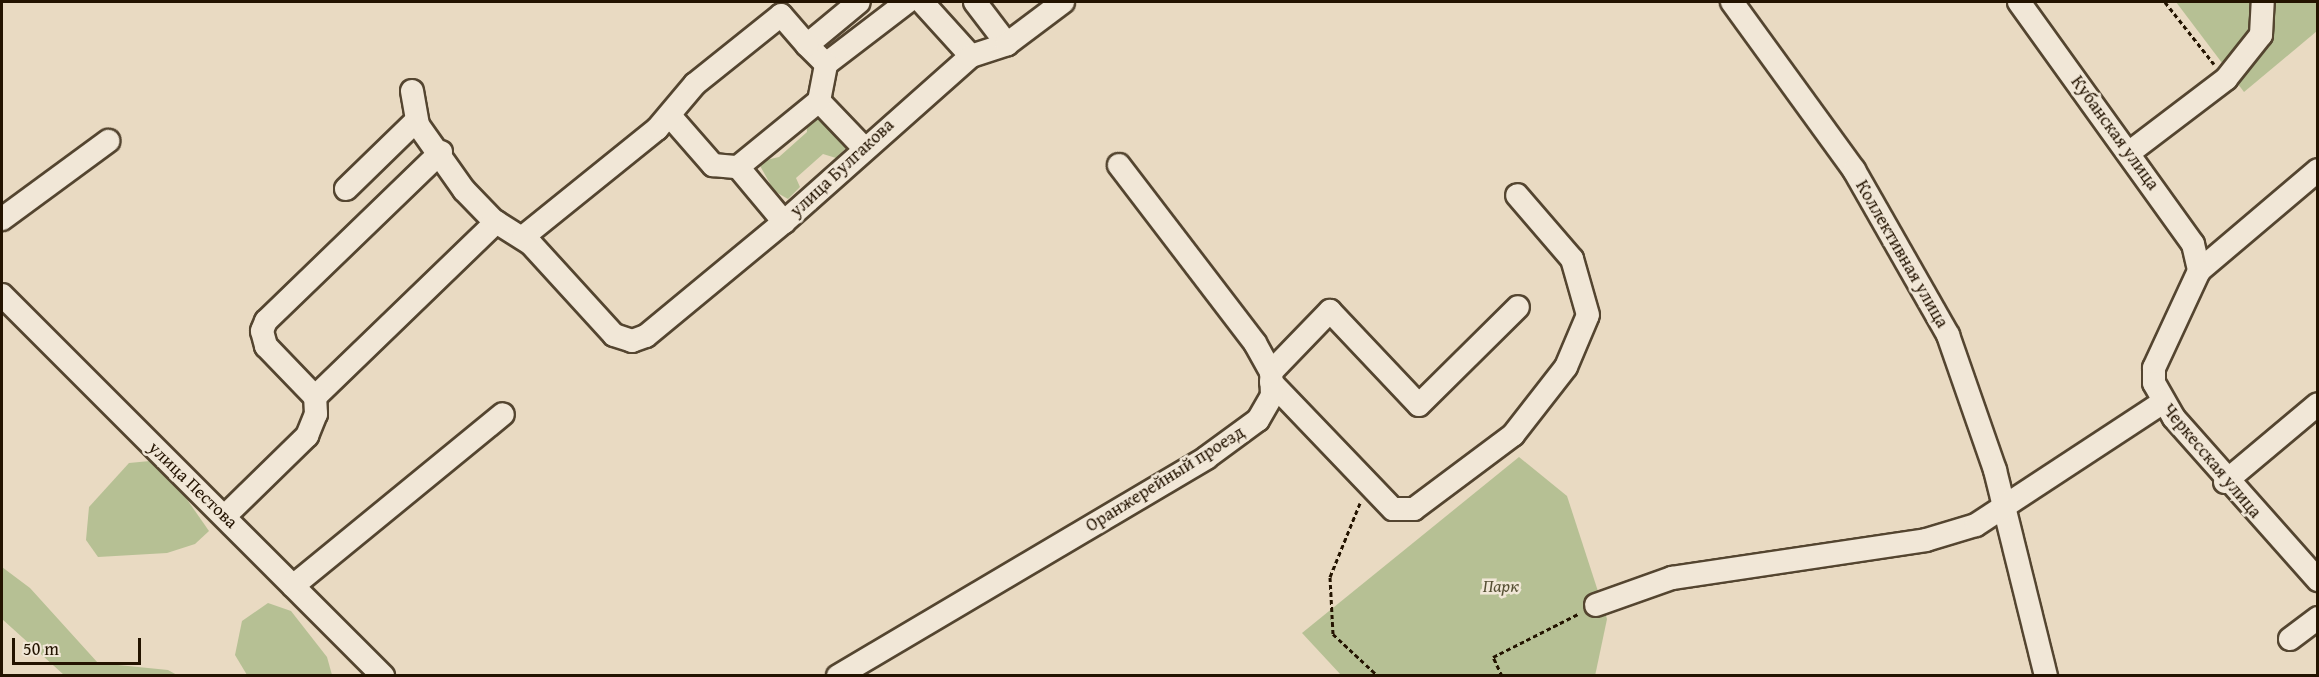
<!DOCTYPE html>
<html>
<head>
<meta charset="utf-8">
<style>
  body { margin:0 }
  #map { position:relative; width:2319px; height:677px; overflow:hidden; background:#e9dac2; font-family:"Gentium Book Plus",serif }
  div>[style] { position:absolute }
  .green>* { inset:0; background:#b6c094 }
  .path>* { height:3px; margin-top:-1.5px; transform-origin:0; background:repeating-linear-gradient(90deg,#231300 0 4.5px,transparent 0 7.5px) }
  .roads { filter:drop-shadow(2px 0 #544530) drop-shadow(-2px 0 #544530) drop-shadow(0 2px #544530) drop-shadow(0 -2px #544530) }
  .minor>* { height:22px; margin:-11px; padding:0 11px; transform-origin:11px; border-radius:11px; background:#f1e7d7 }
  span { translate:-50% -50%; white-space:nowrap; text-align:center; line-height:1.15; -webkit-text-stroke:5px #f1e7d7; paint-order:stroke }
  .street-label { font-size:18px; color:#231300 }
  .park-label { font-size:18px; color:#565034; font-style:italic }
  .frame { position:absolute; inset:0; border:3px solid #231300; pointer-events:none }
  .scale { position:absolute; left:12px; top:638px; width:129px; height:27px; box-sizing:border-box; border:3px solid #231300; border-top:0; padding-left:8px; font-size:18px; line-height:21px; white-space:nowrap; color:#231300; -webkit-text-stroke:4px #f1e7d7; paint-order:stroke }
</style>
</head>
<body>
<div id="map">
  <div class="green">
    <i style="clip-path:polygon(2176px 2px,2317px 2px,2317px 31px,2244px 92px)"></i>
    <i style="clip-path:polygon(818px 112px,848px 146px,836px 158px,823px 154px,796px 178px,800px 187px,788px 199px,774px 191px,758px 162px,779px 157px,807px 132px,806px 120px)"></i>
    <i style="clip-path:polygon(1519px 457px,1567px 496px,1607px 619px,1595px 676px,1341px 675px,1302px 633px)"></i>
    <i style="clip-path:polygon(150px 461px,172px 478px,209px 531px,195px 544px,167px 553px,98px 557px,86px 540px,89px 507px,129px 463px)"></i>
    <i style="clip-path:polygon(2px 567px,30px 588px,98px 663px,168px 670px,177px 675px,64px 675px,2px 619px)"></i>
    <i style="clip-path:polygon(268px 603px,291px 611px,327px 657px,332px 675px,247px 675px,235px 655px,242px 621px)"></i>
  </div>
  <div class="path">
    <i style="left:2165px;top:2px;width:79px;rotate:51.7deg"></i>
    <i style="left:1360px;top:503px;width:80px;rotate:112.1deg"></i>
    <i style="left:1330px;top:577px;width:57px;rotate:87deg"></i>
    <i style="left:1333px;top:634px;width:62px;rotate:43deg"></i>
    <i style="left:1502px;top:676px;width:21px;rotate:-115deg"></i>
    <i style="left:1493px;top:657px;width:95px;rotate:-26.8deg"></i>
  </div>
  <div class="roads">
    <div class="minor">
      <i style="left:922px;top:2px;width:73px;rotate:47.8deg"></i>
      <i style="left:975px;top:2px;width:53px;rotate:52.7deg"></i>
      <i style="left:1732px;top:2px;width:208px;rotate:54deg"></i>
      <i style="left:1854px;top:170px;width:190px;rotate:60.3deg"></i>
      <i style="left:1948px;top:335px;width:143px;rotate:70.8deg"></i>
      <i style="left:1995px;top:470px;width:212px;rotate:76.1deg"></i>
      <i style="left:2019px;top:2px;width:298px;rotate:54.3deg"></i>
      <i style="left:2193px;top:244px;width:28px;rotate:77deg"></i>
      <i style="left:826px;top:64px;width:102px;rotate:-37.4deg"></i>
      <i style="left:412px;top:91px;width:35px;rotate:80deg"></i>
      <i style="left:418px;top:125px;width:80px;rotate:54.7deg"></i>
      <i style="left:464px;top:190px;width:42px;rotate:46deg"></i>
      <i style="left:493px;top:220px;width:45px;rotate:32.3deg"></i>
      <i style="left:531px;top:244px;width:123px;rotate:47.6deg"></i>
      <i style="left:614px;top:335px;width:19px;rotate:18deg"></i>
      <i style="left:632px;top:341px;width:15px;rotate:-20deg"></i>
      <i style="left:646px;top:336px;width:179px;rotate:-39.6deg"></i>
      <i style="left:784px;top:222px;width:250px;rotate:-41.6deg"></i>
      <i style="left:971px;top:56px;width:38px;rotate:-18deg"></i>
      <i style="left:1007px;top:44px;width:70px;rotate:-36.9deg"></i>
      <i style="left:819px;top:101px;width:64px;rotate:46.3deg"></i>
      <i style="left:671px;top:117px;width:64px;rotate:48.8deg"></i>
      <i style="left:713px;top:165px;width:25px;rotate:5deg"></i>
      <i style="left:738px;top:167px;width:72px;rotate:50.1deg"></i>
      <i style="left:441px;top:152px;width:243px;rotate:136deg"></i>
      <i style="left:266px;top:321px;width:11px;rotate:112deg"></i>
      <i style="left:262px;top:331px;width:16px;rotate:75deg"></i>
      <i style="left:266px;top:346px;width:71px;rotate:46.1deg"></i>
      <i style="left:315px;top:397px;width:252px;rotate:-44deg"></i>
      <i style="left:2130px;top:152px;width:121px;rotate:-37.2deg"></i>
      <i style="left:2226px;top:79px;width:56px;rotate:-51.5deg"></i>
      <i style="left:2261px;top:35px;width:33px;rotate:-87deg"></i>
      <i style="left:738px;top:167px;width:104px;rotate:-39.2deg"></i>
      <i style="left:819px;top:101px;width:38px;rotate:-79deg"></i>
      <i style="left:826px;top:64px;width:27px;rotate:-135deg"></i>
      <i style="left:807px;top:45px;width:67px;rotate:-39.6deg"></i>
      <i style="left:2318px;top:170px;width:156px;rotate:139.7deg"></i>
      <i style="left:2199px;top:271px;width:107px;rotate:114.9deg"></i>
      <i style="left:2154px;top:368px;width:15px;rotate:90deg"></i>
      <i style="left:2154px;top:383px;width:40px;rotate:60.3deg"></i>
      <i style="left:2174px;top:418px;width:217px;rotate:48.4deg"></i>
      <i style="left:346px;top:189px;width:98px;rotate:-44.2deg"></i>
      <i style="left:2px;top:219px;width:132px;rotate:-36.3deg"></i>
      <i style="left:523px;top:237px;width:172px;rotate:-38.9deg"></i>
      <i style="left:657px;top:129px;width:59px;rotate:-49.8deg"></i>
      <i style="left:695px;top:84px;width:110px;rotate:-38.7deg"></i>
      <i style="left:781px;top:15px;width:40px;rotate:49deg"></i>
      <i style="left:2px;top:295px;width:539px;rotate:45deg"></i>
      <i style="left:1271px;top:372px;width:85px;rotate:-46deg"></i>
      <i style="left:1330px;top:311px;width:129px;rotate:46.6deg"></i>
      <i style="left:1419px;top:405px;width:139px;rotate:-44.7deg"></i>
      <i style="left:1271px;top:382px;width:176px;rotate:46.2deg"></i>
      <i style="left:1393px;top:509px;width:21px"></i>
      <i style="left:1414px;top:509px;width:124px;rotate:-36.8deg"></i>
      <i style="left:1513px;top:435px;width:86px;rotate:-52.1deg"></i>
      <i style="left:1566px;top:367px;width:56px;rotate:-67.1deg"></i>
      <i style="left:1588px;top:315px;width:58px;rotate:-105.9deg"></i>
      <i style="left:1572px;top:259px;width:84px;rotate:-130.7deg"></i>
      <i style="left:2225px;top:482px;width:121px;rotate:-40deg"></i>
      <i style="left:225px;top:516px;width:115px;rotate:-44.3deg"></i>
      <i style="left:307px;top:436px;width:24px;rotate:-68deg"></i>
      <i style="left:316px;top:414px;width:17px;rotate:-93deg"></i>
      <i style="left:293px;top:586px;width:271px;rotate:-39.3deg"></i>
      <i style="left:1596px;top:605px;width:81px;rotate:-19.6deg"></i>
      <i style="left:1672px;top:578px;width:257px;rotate:-8.5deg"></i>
      <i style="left:1926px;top:540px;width:52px;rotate:-16.7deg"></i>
      <i style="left:1976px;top:525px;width:224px;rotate:-33.3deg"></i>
      <i style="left:2290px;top:639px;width:35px;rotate:-37deg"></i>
      <i style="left:838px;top:676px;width:428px;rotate:-30.6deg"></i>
      <i style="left:1206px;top:458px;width:64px;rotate:-36.2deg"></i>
      <i style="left:1258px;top:420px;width:28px;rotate:-60deg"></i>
      <i style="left:1272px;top:396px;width:24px;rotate:-92deg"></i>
      <i style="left:1271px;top:372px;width:33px;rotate:-119deg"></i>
      <i style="left:1255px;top:343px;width:224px;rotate:-127.4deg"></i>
    </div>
  </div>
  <div class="street-label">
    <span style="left:2115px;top:133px;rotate:54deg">Кубанская улица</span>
    <span style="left:842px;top:168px;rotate:-43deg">улица Булгакова</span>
    <span style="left:1902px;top:254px;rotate:60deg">Коллективная улица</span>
    <span style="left:2212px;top:461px;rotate:50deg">Черкесская улица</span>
    <span style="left:1165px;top:479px;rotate:-32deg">Оранжерейный проезд</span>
    <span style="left:193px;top:485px;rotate:44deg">улица Пестова</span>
  </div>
  <div class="park-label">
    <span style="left:1501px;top:586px">Парк</span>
  </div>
  <div class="frame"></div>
  <div class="scale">50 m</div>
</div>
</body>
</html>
